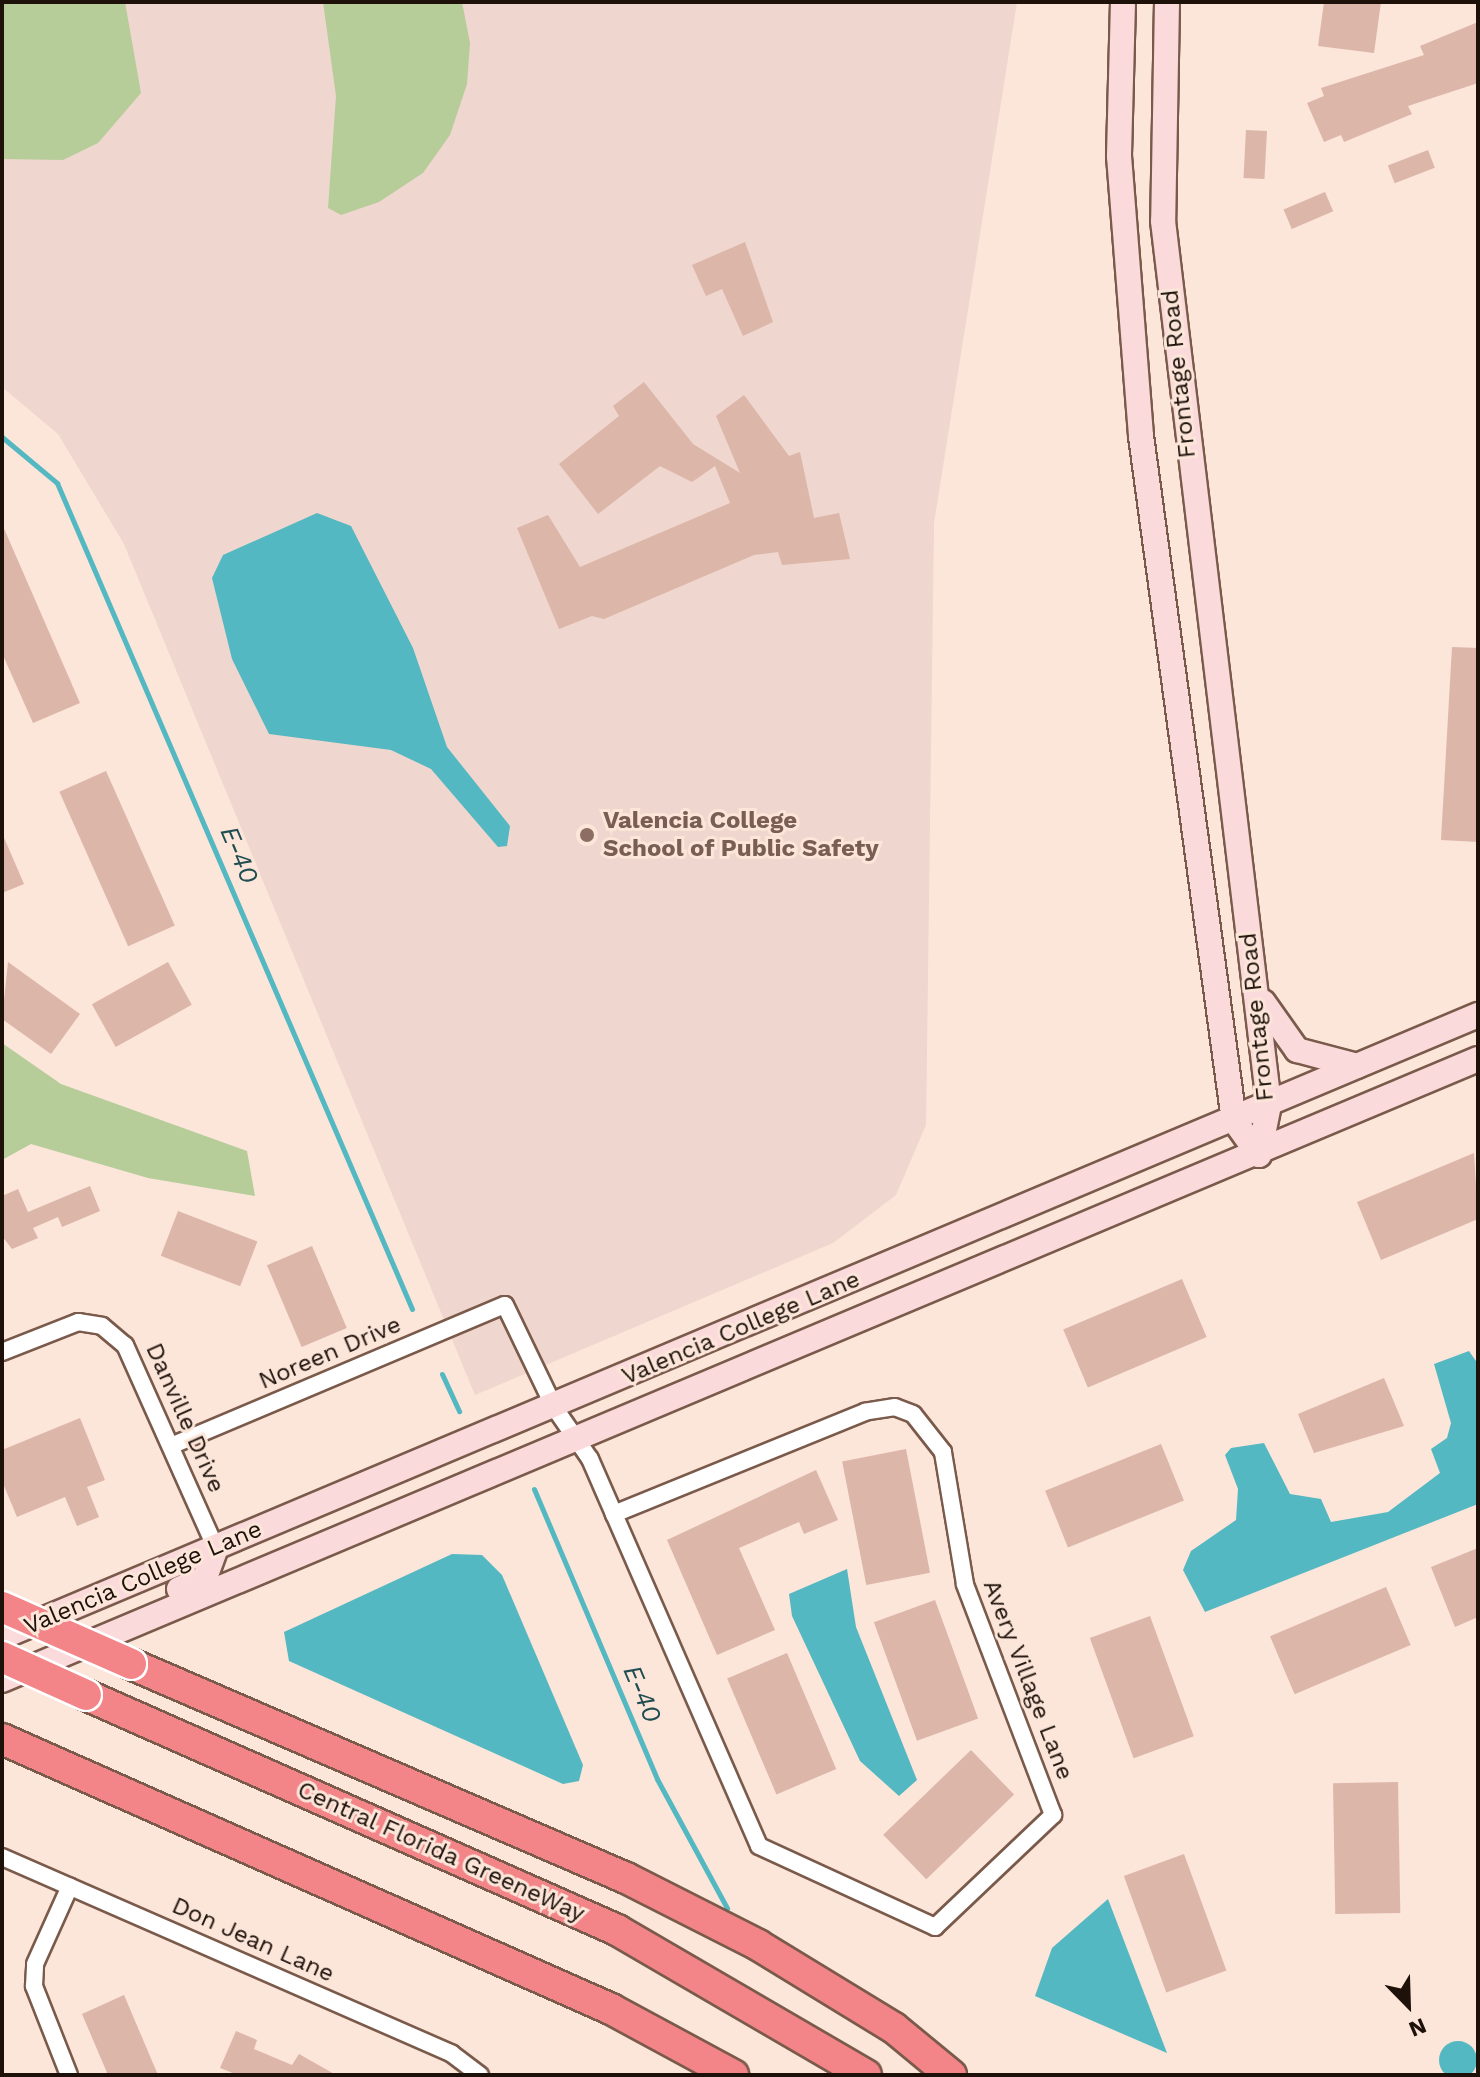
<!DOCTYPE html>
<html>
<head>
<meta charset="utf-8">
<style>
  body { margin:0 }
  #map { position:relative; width:1480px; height:2077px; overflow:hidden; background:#fce5d9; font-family:"Work Sans",sans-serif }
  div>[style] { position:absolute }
  .education>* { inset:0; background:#efd6ce }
  .green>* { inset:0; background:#b6cd9a }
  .water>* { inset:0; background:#53b8c1 }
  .round { border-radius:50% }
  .stream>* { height:5px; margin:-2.5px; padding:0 2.5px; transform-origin:2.5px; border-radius:2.5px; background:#53b8c1 }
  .building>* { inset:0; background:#dcb6a8; transform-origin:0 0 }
  .roads { filter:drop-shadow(2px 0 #7a5a4a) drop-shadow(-2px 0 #7a5a4a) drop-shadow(0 2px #7a5a4a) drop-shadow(0 -2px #7a5a4a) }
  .street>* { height:16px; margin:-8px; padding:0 8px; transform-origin:8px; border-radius:8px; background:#fff }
  .secondary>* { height:24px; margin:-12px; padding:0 12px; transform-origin:12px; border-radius:12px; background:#fbdadb }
  .highway>* { height:30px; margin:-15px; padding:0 15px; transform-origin:15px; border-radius:15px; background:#f38487 }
  .bridges { filter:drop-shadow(2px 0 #fff) drop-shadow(-2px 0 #fff) drop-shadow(0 2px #fff) drop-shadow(0 -2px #fff) }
  .highway-bridge>* { height:30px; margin:-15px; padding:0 15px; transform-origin:15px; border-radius:15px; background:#f38487 }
  .dots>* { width:22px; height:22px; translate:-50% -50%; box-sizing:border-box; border:4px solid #fce5d9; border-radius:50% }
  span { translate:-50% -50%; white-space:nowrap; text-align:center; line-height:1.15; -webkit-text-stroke:6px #fce5d9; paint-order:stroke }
  .street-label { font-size:24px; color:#1d110a }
  .education-label { font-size:24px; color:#785e54; font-weight:700 }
  .left { translate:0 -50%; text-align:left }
  .water-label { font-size:26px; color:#204d51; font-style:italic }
  .frame { position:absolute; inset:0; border:4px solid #1d110a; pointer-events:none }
  .north { position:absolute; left:1368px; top:1965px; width:80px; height:80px; -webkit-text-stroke:6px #fce5d9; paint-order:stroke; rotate:157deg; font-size:22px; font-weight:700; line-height:32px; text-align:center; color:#1d110a }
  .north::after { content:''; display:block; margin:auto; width:28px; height:36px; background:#1d110a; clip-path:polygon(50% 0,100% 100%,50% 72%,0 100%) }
</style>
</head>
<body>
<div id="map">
  <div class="education">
    <i style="clip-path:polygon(2px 2px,1017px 2px,934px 523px,926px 1125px,896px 1195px,833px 1243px,475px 1395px,124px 544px,58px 434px,2px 387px)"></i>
  </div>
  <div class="green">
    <i style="clip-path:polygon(2px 2px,125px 2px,141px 93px,98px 143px,63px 160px,2px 159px)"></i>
    <i style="clip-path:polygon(323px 2px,462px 2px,470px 43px,467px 84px,450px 135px,423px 173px,379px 202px,341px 215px,328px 208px,336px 96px)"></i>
    <i style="clip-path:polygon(2px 1043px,61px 1084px,247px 1151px,255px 1196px,148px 1178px,31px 1144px,2px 1160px)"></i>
  </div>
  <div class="water">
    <i style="clip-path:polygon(317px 513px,351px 526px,413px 648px,447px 747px,510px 826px,507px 846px,498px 847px,431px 769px,391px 750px,269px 734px,232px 659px,212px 578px,223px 555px)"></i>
    <i style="clip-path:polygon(1469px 1351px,1478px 1364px,1478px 1504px,1205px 1612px,1183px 1570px,1191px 1551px,1236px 1520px,1238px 1489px,1225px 1455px,1231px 1448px,1264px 1443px,1290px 1494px,1321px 1499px,1331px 1522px,1388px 1512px,1440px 1473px,1431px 1449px,1447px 1438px,1451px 1423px,1434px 1364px)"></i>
    <i style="clip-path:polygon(452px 1554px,482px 1555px,502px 1575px,583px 1765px,579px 1781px,563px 1784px,289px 1661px,284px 1632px)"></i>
    <i style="clip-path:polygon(847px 1569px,856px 1627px,917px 1780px,899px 1796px,860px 1761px,792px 1616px,789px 1594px)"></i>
    <i style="clip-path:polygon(1108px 1899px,1167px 2053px,1035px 1996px,1052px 1948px)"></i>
    <i class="round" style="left:1439px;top:2041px;width:38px;height:38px"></i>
  </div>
  <div class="stream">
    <i style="left:2px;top:437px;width:72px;rotate:39.9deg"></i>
    <i style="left:57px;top:483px;width:899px;rotate:66.74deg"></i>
    <i style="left:442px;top:1374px;width:41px;rotate:65.3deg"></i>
    <i style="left:534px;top:1489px;width:315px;rotate:67deg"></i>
    <i style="left:657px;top:1779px;width:147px;rotate:61.5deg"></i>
  </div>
  <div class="building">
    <i style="clip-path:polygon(1324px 2px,1381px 2px,1374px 53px,1318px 46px)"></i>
    <i style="clip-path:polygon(1478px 22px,1478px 83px,1408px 106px,1412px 114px,1344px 142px,1341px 135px,1324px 142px,1307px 103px,1324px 96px,1321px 88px,1424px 55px,1420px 46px)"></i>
    <i style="left:1246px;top:130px;width:21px;height:48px;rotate:3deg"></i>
    <i style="left:1428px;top:150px;width:19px;height:43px;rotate:69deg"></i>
    <i style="left:1325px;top:192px;width:21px;height:45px;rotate:67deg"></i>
    <i style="clip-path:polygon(745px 242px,773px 322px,743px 336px,722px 289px,706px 296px,692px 265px)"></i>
    <i style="clip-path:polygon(644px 382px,693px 444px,740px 473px,716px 416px,744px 395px,789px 456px,800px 452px,814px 518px,839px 513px,850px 559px,782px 565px,778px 552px,754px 555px,604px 619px,592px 616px,559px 629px,517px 528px,548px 515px,580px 567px,730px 503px,715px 466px,692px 482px,660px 466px,598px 514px,559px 464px,619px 416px,613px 406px)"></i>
    <i style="clip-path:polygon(2px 524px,80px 703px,33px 723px,2px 653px)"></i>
    <i style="clip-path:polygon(1452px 647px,1478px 648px,1478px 842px,1441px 840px)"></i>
    <i style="left:106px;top:771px;width:169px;height:51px;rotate:66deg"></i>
    <i style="clip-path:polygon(2px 833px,24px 884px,2px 893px)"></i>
    <i style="clip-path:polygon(8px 962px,80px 1014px,51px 1054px,2px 1019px)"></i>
    <i style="left:168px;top:962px;width:49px;height:87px;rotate:61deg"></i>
    <i style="clip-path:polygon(1474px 1153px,1478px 1219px,1381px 1260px,1357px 1202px)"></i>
    <i style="clip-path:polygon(90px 1186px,100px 1211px,62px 1227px,58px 1217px,33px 1228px,38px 1238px,12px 1249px,2px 1236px,2px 1196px,18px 1189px,28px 1212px)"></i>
    <i style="left:178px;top:1211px;width:85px;height:48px;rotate:21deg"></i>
    <i style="left:312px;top:1246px;width:89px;height:49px;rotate:67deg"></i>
    <i style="left:1182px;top:1279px;width:63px;height:129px;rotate:67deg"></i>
    <i style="clip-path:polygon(1384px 1378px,1404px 1426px,1314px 1453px,1298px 1414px)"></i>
    <i style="clip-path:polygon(80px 1418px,105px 1480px,87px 1487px,99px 1517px,77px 1526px,65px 1497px,17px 1517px,2px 1481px,2px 1450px)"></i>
    <i style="left:1161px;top:1444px;width:61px;height:125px;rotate:68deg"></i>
    <i style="left:906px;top:1449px;width:126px;height:65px;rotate:79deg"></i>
    <i style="clip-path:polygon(816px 1470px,838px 1520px,804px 1534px,799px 1522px,739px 1548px,775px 1630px,717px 1655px,667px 1540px)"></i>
    <i style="clip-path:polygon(1478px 1548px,1478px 1617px,1455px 1627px,1431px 1567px)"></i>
    <i style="left:1386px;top:1587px;width:63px;height:126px;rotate:67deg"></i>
    <i style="left:935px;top:1600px;width:126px;height:65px;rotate:70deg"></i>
    <i style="left:1150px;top:1616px;width:128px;height:64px;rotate:70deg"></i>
    <i style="left:787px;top:1653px;width:126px;height:65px;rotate:67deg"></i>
    <i style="left:971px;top:1750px;width:62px;height:122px;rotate:46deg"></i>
    <i style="left:1398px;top:1782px;width:131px;height:65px;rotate:89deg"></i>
    <i style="left:1184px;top:1854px;width:124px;height:64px;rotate:70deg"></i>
    <i style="clip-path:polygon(124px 1995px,158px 2075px,108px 2075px,82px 2014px)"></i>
    <i style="clip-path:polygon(236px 2031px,257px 2040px,254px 2049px,292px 2065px,299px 2054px,336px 2075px,238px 2075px,220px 2068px)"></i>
  </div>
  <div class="roads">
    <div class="street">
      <i style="left:2px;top:1352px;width:82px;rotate:-21.5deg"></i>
      <i style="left:78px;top:1322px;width:24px;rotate:9deg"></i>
      <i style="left:102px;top:1326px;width:30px;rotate:40deg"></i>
      <i style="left:125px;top:1345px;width:222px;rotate:65.9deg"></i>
      <i style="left:173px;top:1445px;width:360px;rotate:-22.9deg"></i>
      <i style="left:505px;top:1305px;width:113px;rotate:64.3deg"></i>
      <i style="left:554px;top:1407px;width:63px;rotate:55.3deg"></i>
      <i style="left:590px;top:1459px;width:60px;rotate:66.4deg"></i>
      <i style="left:614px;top:1514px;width:362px;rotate:66.4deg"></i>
      <i style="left:759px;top:1846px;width:194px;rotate:24.7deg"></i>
      <i style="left:935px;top:1927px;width:163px;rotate:-43.5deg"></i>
      <i style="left:1053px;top:1815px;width:247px;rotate:-110.9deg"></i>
      <i style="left:965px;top:1584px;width:134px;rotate:-99.5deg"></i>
      <i style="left:943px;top:1452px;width:48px;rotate:-128.3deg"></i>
      <i style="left:913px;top:1414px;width:19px;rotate:-159deg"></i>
      <i style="left:895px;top:1407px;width:30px;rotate:171deg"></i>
      <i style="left:865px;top:1412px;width:271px;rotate:157.9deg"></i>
      <i style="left:2px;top:1857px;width:491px;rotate:23.6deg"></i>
      <i style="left:452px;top:2054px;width:35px;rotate:37deg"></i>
      <i style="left:69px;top:2075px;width:96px;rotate:-111.5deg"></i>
      <i style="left:34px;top:1986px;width:22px;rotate:-87deg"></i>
      <i style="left:35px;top:1964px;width:85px;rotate:-65.8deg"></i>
    </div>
    <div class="secondary">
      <i style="left:1123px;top:2px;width:154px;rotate:91.5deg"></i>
      <i style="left:1119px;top:156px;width:281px;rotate:85.5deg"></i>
      <i style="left:1141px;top:436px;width:690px;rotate:82.26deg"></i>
      <i style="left:1234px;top:1120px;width:43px;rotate:54.5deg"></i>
      <i style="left:1167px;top:2px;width:219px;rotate:91deg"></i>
      <i style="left:1163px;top:221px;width:890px;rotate:83.16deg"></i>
      <i style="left:1269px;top:1105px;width:51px;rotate:101.3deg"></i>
      <i style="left:1263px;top:1002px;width:59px;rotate:54.7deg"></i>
      <i style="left:1297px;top:1050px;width:62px;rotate:14.9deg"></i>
      <i style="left:179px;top:1589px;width:28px;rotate:-23deg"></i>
      <i style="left:205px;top:1578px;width:32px;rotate:-70deg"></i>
      <i style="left:2px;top:1637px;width:1602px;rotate:-22.85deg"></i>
      <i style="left:2px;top:1680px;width:1601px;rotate:-22.82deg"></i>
    </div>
    <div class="highway">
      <i style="left:131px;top:1664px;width:539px;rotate:23.38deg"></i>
      <i style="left:626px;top:1878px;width:148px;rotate:26.9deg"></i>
      <i style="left:758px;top:1945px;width:159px;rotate:31.4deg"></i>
      <i style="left:894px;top:2028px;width:74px;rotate:39.5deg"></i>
      <i style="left:86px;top:1695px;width:581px;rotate:23.87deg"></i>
      <i style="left:617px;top:1930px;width:288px;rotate:30.2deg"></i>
      <i style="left:2px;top:1739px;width:666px;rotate:23.91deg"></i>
      <i style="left:611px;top:2009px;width:139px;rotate:28.4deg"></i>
    </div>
  </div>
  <div class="bridges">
    <div class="highway-bridge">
      <i style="left:2px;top:1607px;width:141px;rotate:23.8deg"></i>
      <i style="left:2px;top:1657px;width:92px;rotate:24.3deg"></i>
    </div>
  </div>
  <div class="dots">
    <i style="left:587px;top:835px;background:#8d6e63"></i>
  </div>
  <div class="street-label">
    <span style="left:1179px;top:374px;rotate:-96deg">Frontage Road</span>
    <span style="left:1257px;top:1017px;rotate:-96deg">Frontage Road</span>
    <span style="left:741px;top:1328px;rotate:-23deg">Valencia College Lane</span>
    <span style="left:330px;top:1353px;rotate:-23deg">Noreen Drive</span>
    <span style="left:185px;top:1418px;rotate:66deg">Danville Drive</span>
    <span style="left:143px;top:1578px;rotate:-23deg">Valencia College Lane</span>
    <span style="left:1028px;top:1680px;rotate:69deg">Avery Village Lane</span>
    <span style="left:441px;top:1852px;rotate:24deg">Central Florida GreeneWay</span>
    <span style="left:253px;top:1940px;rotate:24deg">Don Jean Lane</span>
  </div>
  <div class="education-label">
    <span class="left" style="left:603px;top:835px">Valencia College<br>School of Public Safety</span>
  </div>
  <div class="water-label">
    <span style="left:239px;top:855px;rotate:67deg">E-40</span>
    <span style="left:642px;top:1694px;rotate:67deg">E-40</span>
  </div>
  <div class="frame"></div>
  <div class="north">N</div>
</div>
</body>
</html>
